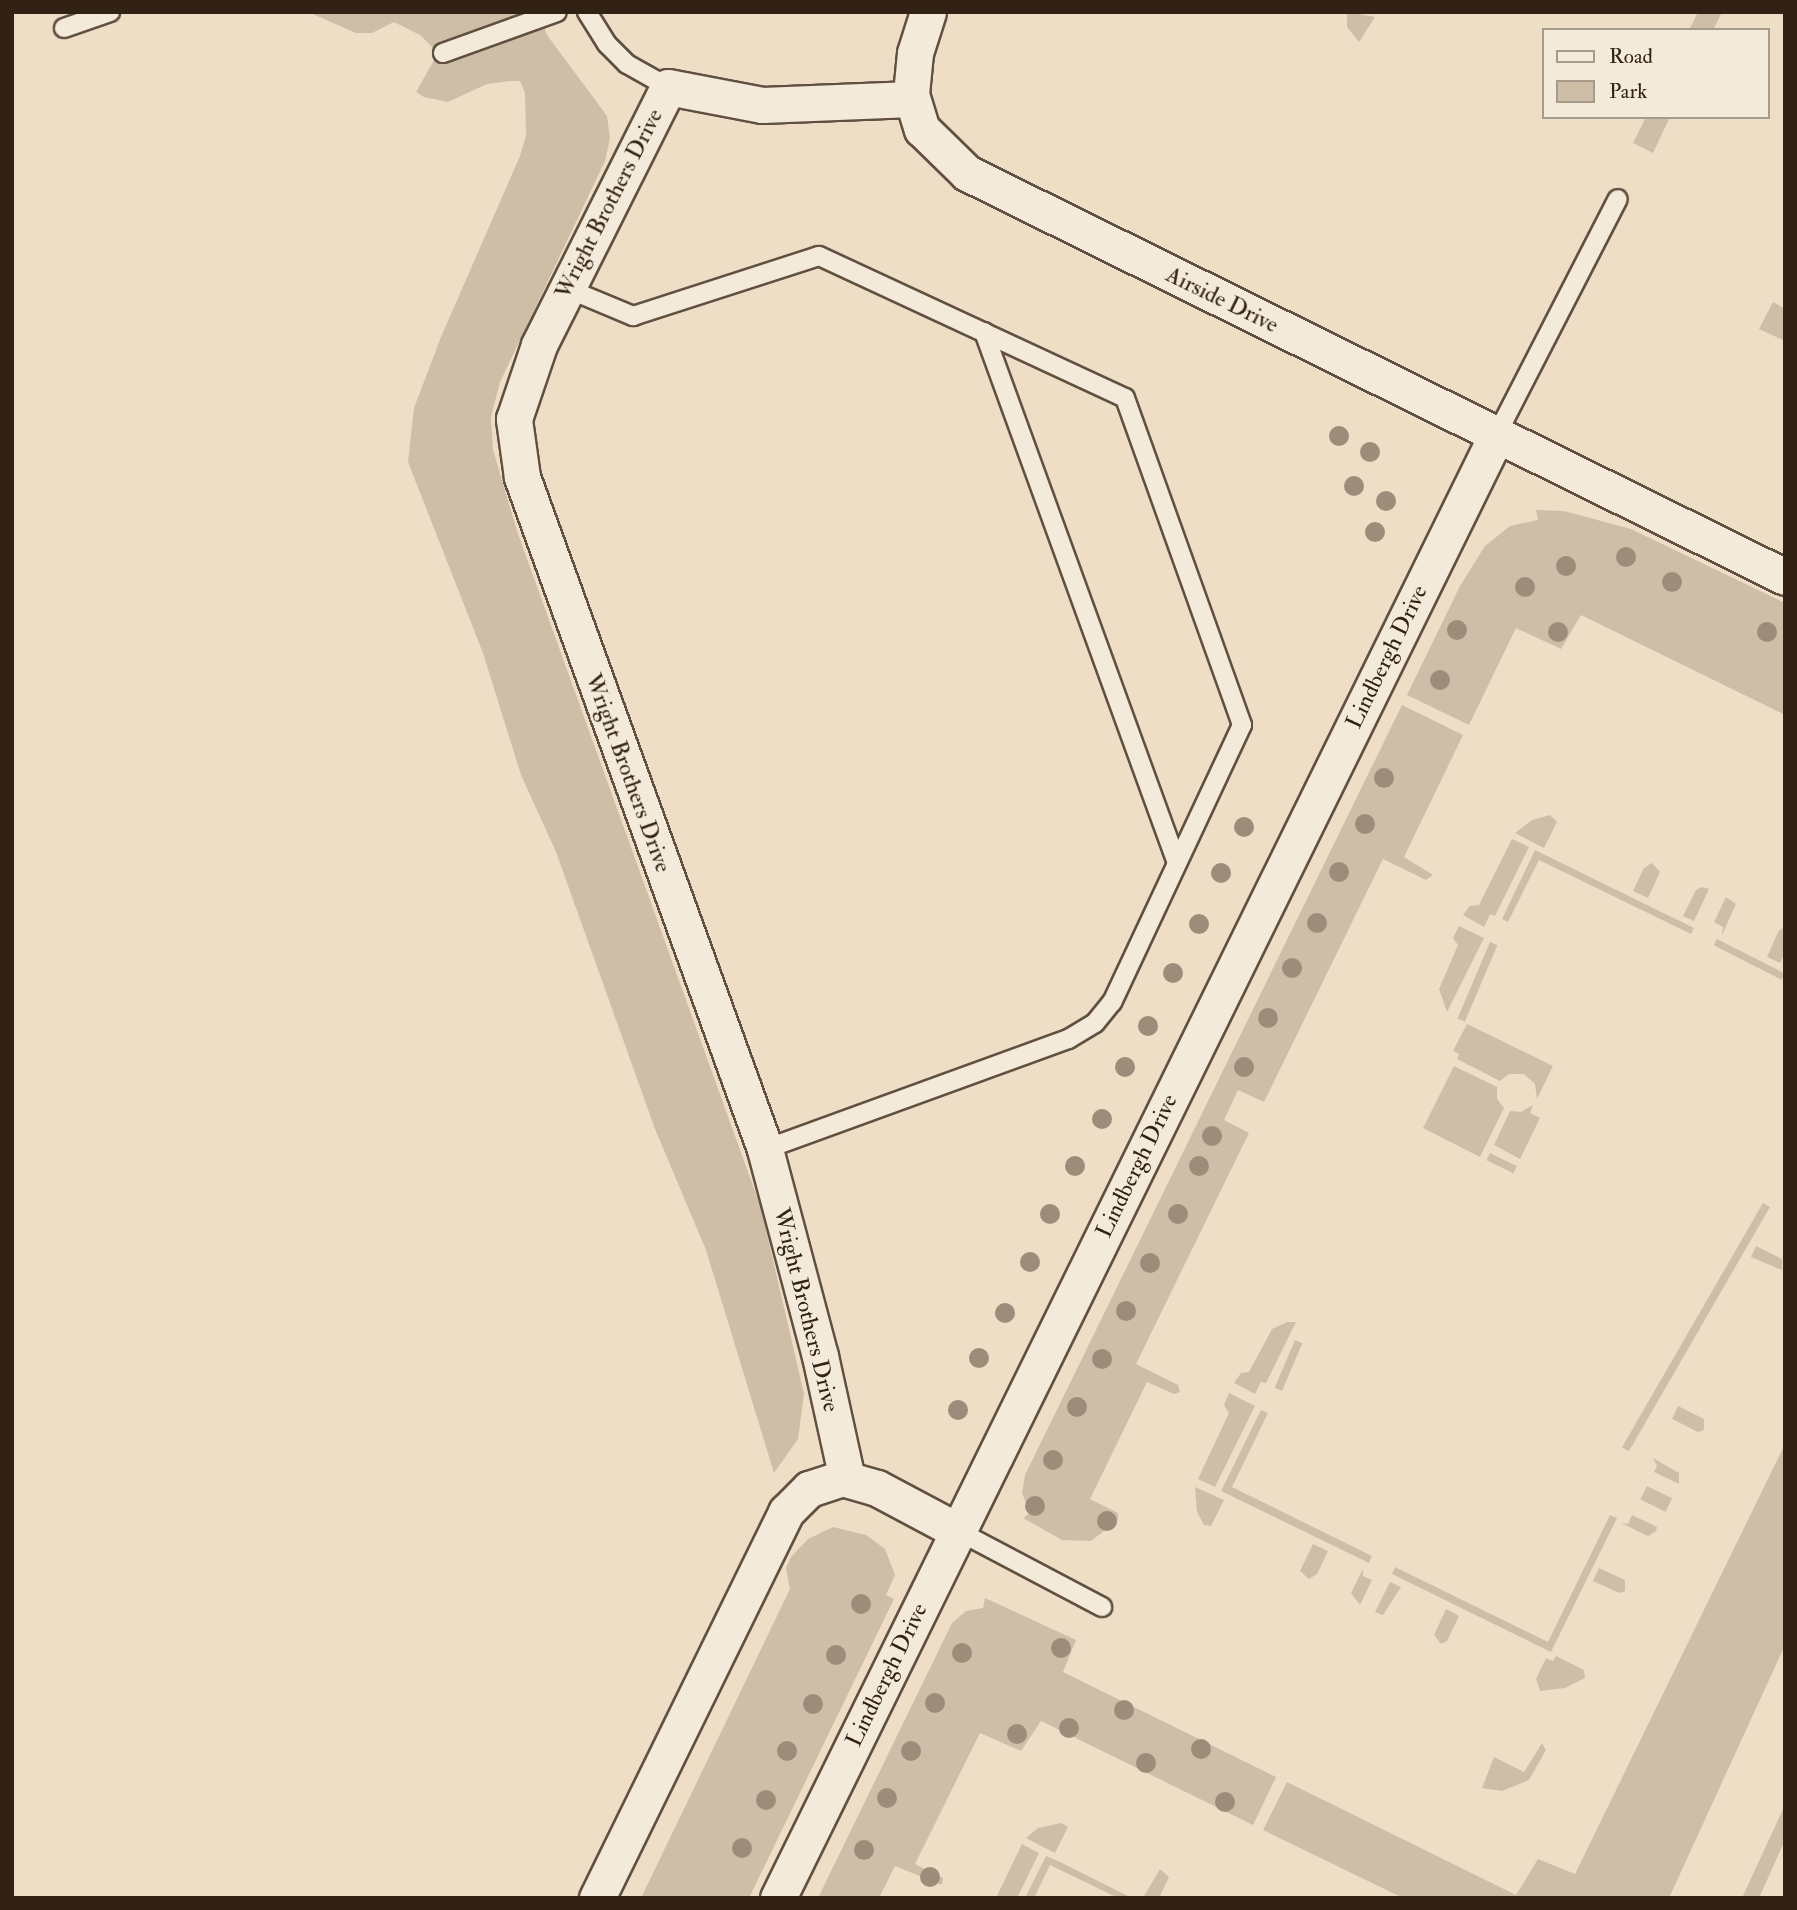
<!DOCTYPE html>
<html>
<head>
<meta charset="utf-8">
<style>
  body { margin:0 }
  #map { position:relative; width:1797px; height:1910px; overflow:hidden; background:#eedec6; font-family:"IM FELL Double Pica",serif }
  div>[style] { position:absolute }
  .green>* { inset:0; background:#cebea8; transform-origin:0 0 }
  .roads { filter:drop-shadow(2px 0 #615041) drop-shadow(-2px 0 #615041) drop-shadow(0 2px #615041) drop-shadow(0 -2px #615041) }
  .service>* { height:18px; margin:-9px; padding:0 9px; transform-origin:9px; border-radius:9px; background:#f4eada }
  .minor>* { height:35px; margin:-17.5px; padding:0 17.5px; transform-origin:17.5px; border-radius:17.5px; background:#f4eada }
  .trees>* { width:20px; height:20px; margin:-10px; border-radius:50%; background:#9c8c79 }
  span { translate:-50% -50%; white-space:nowrap; text-align:center; line-height:1.15; -webkit-text-stroke:5px #f4eada; paint-order:stroke }
  .street-label { font-size:23px; color:#322115 }
  .frame { position:absolute; inset:0; border:14px solid #322115; pointer-events:none }
  .legend { position:absolute; left:1542px; top:28px; width:228px; height:91px; box-sizing:border-box; background:#f4eada; border:2px solid #a69a8b; margin:0; padding:9px 12px; list-style:none; font-size:21px; color:#322115 }
  .legend li { display:flex; align-items:center; gap:14px; height:35px }
  .legend b { width:35px; border:2px solid #a69a8b }
</style>
</head>
<body>
<div id="map">
  <div class="green">
    <i style="clip-path:polygon(308px 12px,539px 12px,547px 35px,607px 116px,610px 138px,605px 161px,500px 382px,491px 417px,493px 450px,517px 531px,761px 1208px,804px 1394px,798px 1439px,774px 1473px,706px 1250px,655px 1129px,556px 852px,521px 775px,483px 653px,408px 462px,414px 408px,441px 337px,520px 156px,526px 136px,525px 93px,520px 81px,510px 81px,487px 84px,448px 102px,424px 97px,416px 92px,438px 53px,420px 35px,394px 22px,372px 33px,356px 33px)"></i>
    <i style="clip-path:polygon(1347px 12px,1375px 17px,1359px 42px,1347px 27px)"></i>
    <i style="clip-path:polygon(1698px 12px,1722px 12px,1713px 30px,1689px 30px)"></i>
    <i style="clip-path:polygon(1646px 117px,1670px 117px,1653px 153px,1633px 143px)"></i>
    <i style="clip-path:polygon(1773px 302px,1785px 309px,1785px 341px,1759px 329px)"></i>
    <i style="clip-path:polygon(1536px 510px,1564px 511px,1631px 529px,1785px 603px,1785px 715px,1581px 615px,1561px 649px,1516px 628px,1469px 725px,1407px 695px,1460px 586px,1485px 546px,1510px 526px,1538px 520px)"></i>
    <i style="clip-path:polygon(1402px 705px,1463px 735px,1404px 857px,1433px 875px,1426px 880px,1383px 859px,1264px 1102px,1238px 1090px,1224px 1120px,1249px 1133px,1136px 1364px,1178px 1385px,1180px 1392px,1174px 1394px,1147px 1382px,1090px 1499px,1118px 1513px,1118px 1520px,1091px 1541px,1062px 1540px,1023px 1518px,1030px 1513px,1022px 1493px,1025px 1475px)"></i>
    <i style="clip-path:polygon(1550px 815px,1557px 822px,1544px 848px,1515px 833px,1532px 820px)"></i>
    <i style="clip-path:polygon(1512px 839px,1529px 847px,1495px 916px,1490px 914px,1484px 927px,1463px 915px,1470px 906px,1479px 905px)"></i>
    <i style="clip-path:polygon(1535px 850px,1694px 928px,1691px 934px,1539px 860px,1508px 922px,1502px 919px)"></i>
    <i style="clip-path:polygon(1652px 863px,1660px 872px,1648px 898px,1633px 891px,1644px 868px)"></i>
    <i style="clip-path:polygon(1702px 887px,1709px 889px,1694px 921px,1683px 916px,1696px 890px)"></i>
    <i style="clip-path:polygon(1726px 897px,1736px 904px,1722px 935px,1723px 927px,1714px 922px)"></i>
    <i style="clip-path:polygon(1459px 926px,1484px 938px,1447px 1012px,1439px 989px,1458px 945px,1453px 938px)"></i>
    <i style="clip-path:polygon(1785px 928px,1785px 952px,1780px 963px,1767px 957px,1779px 930px)"></i>
    <i style="left:1717px;top:939px;width:76px;height:7px;rotate:27deg"></i>
    <i style="left:1490px;top:942px;width:8px;height:83px;rotate:23deg"></i>
    <i style="clip-path:polygon(1467px 1024px,1553px 1066px,1537px 1099px,1535px 1084px,1524px 1074px,1509px 1074px,1500px 1081px,1457px 1059px,1459px 1054px,1453px 1051px)"></i>
    <i style="clip-path:polygon(1454px 1066px,1497px 1087px,1497px 1099px,1504px 1108px,1480px 1157px,1423px 1128px)"></i>
    <i style="clip-path:polygon(1533px 1105px,1530px 1113px,1540px 1118px,1520px 1159px,1494px 1145px,1510px 1111px,1521px 1112px)"></i>
    <i style="left:1490px;top:1153px;width:30px;height:8px;rotate:26deg"></i>
    <i style="left:1763px;top:1203px;width:8px;height:282px;rotate:30deg"></i>
    <i style="clip-path:polygon(1756px 1246px,1782px 1259px,1782px 1270px,1751px 1257px)"></i>
    <i style="clip-path:polygon(1287px 1322px,1296px 1322px,1266px 1383px,1261px 1382px,1255px 1394px,1234px 1383px,1241px 1373px,1249px 1372px,1272px 1329px)"></i>
    <i style="left:1295px;top:1340px;width:8px;height:52px;rotate:23deg"></i>
    <i style="clip-path:polygon(1229px 1393px,1255px 1406px,1215px 1487px,1198px 1479px,1229px 1413px,1224px 1405px)"></i>
    <i style="clip-path:polygon(1678px 1406px,1704px 1419px,1704px 1430px,1698px 1432px,1672px 1419px)"></i>
    <i style="clip-path:polygon(1261px 1410px,1268px 1413px,1232px 1487px,1372px 1556px,1369px 1563px,1221px 1491px)"></i>
    <i style="clip-path:polygon(1785px 1444px,1785px 1645px,1669px 1898px,1403px 1898px,1263px 1830px,1287px 1782px,1516px 1895px,1538px 1859px,1575px 1874px)"></i>
    <i style="clip-path:polygon(1653px 1458px,1679px 1473px,1679px 1484px,1654px 1472px,1657px 1466px)"></i>
    <i style="left:1647px;top:1486px;width:28px;height:15px;rotate:26deg"></i>
    <i style="clip-path:polygon(1195px 1487px,1224px 1500px,1211px 1526px,1204px 1525px,1197px 1512px)"></i>
    <i style="clip-path:polygon(1610px 1515px,1617px 1518px,1551px 1652px,1392px 1574px,1395px 1567px,1548px 1642px)"></i>
    <i style="clip-path:polygon(1632px 1515px,1657px 1527px,1656px 1531px,1648px 1536px,1621px 1523px,1628px 1524px)"></i>
    <i style="clip-path:polygon(833px 1527px,866px 1535px,885px 1549px,895px 1575px,886px 1595px,894px 1599px,749px 1898px,641px 1898px,790px 1589px,786px 1568px,791px 1557px,808px 1539px)"></i>
    <i style="clip-path:polygon(1313px 1544px,1328px 1551px,1317px 1574px,1309px 1579px,1300px 1571px)"></i>
    <i style="clip-path:polygon(1599px 1568px,1625px 1580px,1625px 1591px,1619px 1593px,1593px 1581px)"></i>
    <i style="clip-path:polygon(1363px 1569px,1363px 1576px,1372px 1580px,1360px 1605px,1351px 1593px)"></i>
    <i style="clip-path:polygon(1390px 1582px,1401px 1587px,1383px 1615px,1375px 1612px)"></i>
    <i style="clip-path:polygon(985px 1598px,1076px 1640px,1063px 1672px,1276px 1777px,1253px 1825px,1041px 1721px,1021px 1751px,980px 1733px,915px 1864px,943px 1878px,942px 1885px,895px 1866px,879px 1898px,818px 1898px,952px 1623px,966px 1611px,983px 1608px)"></i>
    <i style="clip-path:polygon(1446px 1609px,1459px 1616px,1447px 1641px,1441px 1644px,1434px 1635px)"></i>
    <i style="clip-path:polygon(1556px 1656px,1584px 1670px,1585px 1678px,1565px 1688px,1540px 1691px,1536px 1679px,1546px 1658px,1553px 1661px)"></i>
    <i style="clip-path:polygon(1542px 1743px,1546px 1750px,1529px 1780px,1502px 1791px,1482px 1788px,1494px 1757px,1524px 1772px)"></i>
    <i style="clip-path:polygon(1785px 1805px,1785px 1840px,1759px 1898px,1742px 1898px)"></i>
    <i style="clip-path:polygon(1061px 1823px,1068px 1827px,1055px 1853px,1026px 1838px,1038px 1828px)"></i>
    <i style="clip-path:polygon(1022px 1844px,1039px 1853px,1017px 1898px,996px 1898px)"></i>
    <i style="clip-path:polygon(1046px 1856px,1060px 1862px,1132px 1898px,1118px 1898px,1050px 1865px,1034px 1898px,1025px 1898px)"></i>
    <i style="clip-path:polygon(1160px 1869px,1169px 1877px,1159px 1898px,1144px 1896px)"></i>
  </div>
  <div class="roads">
    <div class="service">
      <i style="left:587px;top:12px;width:38px;rotate:58deg"></i>
      <i style="left:607px;top:44px;width:28px;rotate:45deg"></i>
      <i style="left:627px;top:64px;width:47px;rotate:29.3deg"></i>
      <i style="left:64px;top:28px;width:49px;rotate:-19.2deg"></i>
      <i style="left:443px;top:53px;width:121px;rotate:-19.8deg"></i>
      <i style="left:566px;top:288px;width:73px;rotate:22.7deg"></i>
      <i style="left:633px;top:316px;width:195px;rotate:-17.9deg"></i>
      <i style="left:819px;top:256px;width:337px;rotate:24.9deg"></i>
      <i style="left:1125px;top:398px;width:347px;rotate:70.3deg"></i>
      <i style="left:1242px;top:725px;width:306px;rotate:115.1deg"></i>
      <i style="left:1112px;top:1002px;width:27px;rotate:129deg"></i>
      <i style="left:1095px;top:1023px;width:31px;rotate:149deg"></i>
      <i style="left:1068px;top:1039px;width:322px;rotate:160deg"></i>
      <i style="left:984px;top:332px;width:565px;rotate:70.03deg"></i>
      <i style="left:1497px;top:434px;width:264px;rotate:-62.8deg"></i>
      <i style="left:958px;top:1531px;width:163px;rotate:27.8deg"></i>
    </div>
    <div class="minor">
      <i style="left:928px;top:12px;width:43px;rotate:107.6deg"></i>
      <i style="left:915px;top:53px;width:41px;rotate:95.6deg"></i>
      <i style="left:911px;top:94px;width:37px;rotate:73deg"></i>
      <i style="left:922px;top:129px;width:63px;rotate:44.4deg"></i>
      <i style="left:967px;top:173px;width:912px;rotate:26.28deg"></i>
      <i style="left:847px;top:1479px;width:126px;rotate:-102.4deg"></i>
      <i style="left:820px;top:1356px;width:214px;rotate:-104.9deg"></i>
      <i style="left:765px;top:1149px;width:715px;rotate:-109.88deg"></i>
      <i style="left:522px;top:477px;width:59px;rotate:-97.9deg"></i>
      <i style="left:514px;top:419px;width:78px;rotate:-71.3deg"></i>
      <i style="left:539px;top:345px;width:288px;rotate:-63.4deg"></i>
      <i style="left:668px;top:87px;width:96px;rotate:10.8deg"></i>
      <i style="left:762px;top:105px;width:150px;rotate:-2.3deg"></i>
      <i style="left:597px;top:1898px;width:430px;rotate:-63.9deg"></i>
      <i style="left:786px;top:1512px;width:33px;rotate:-45deg"></i>
      <i style="left:809px;top:1489px;width:35px;rotate:-18deg"></i>
      <i style="left:842px;top:1478px;width:36px;rotate:16deg"></i>
      <i style="left:877px;top:1488px;width:92px;rotate:28deg"></i>
      <i style="left:778px;top:1898px;width:1631px;rotate:-63.84deg"></i>
    </div>
  </div>
  <div class="trees">
    <i style="left:1339px;top:436px"></i>
    <i style="left:1370px;top:452px"></i>
    <i style="left:1354px;top:486px"></i>
    <i style="left:1386px;top:501px"></i>
    <i style="left:1375px;top:532px"></i>
    <i style="left:1626px;top:557px"></i>
    <i style="left:1566px;top:566px"></i>
    <i style="left:1672px;top:582px"></i>
    <i style="left:1525px;top:587px"></i>
    <i style="left:1457px;top:630px"></i>
    <i style="left:1558px;top:632px"></i>
    <i style="left:1767px;top:632px"></i>
    <i style="left:1440px;top:680px"></i>
    <i style="left:1384px;top:778px"></i>
    <i style="left:1365px;top:824px"></i>
    <i style="left:1244px;top:827px"></i>
    <i style="left:1339px;top:872px"></i>
    <i style="left:1221px;top:873px"></i>
    <i style="left:1317px;top:923px"></i>
    <i style="left:1199px;top:924px"></i>
    <i style="left:1292px;top:968px"></i>
    <i style="left:1173px;top:973px"></i>
    <i style="left:1268px;top:1018px"></i>
    <i style="left:1148px;top:1026px"></i>
    <i style="left:1125px;top:1067px"></i>
    <i style="left:1244px;top:1067px"></i>
    <i style="left:1102px;top:1119px"></i>
    <i style="left:1212px;top:1136px"></i>
    <i style="left:1075px;top:1166px"></i>
    <i style="left:1199px;top:1166px"></i>
    <i style="left:1050px;top:1214px"></i>
    <i style="left:1178px;top:1214px"></i>
    <i style="left:1030px;top:1262px"></i>
    <i style="left:1150px;top:1263px"></i>
    <i style="left:1126px;top:1311px"></i>
    <i style="left:1005px;top:1313px"></i>
    <i style="left:979px;top:1358px"></i>
    <i style="left:1102px;top:1359px"></i>
    <i style="left:1077px;top:1407px"></i>
    <i style="left:958px;top:1410px"></i>
    <i style="left:1053px;top:1460px"></i>
    <i style="left:1035px;top:1506px"></i>
    <i style="left:1107px;top:1521px"></i>
    <i style="left:861px;top:1604px"></i>
    <i style="left:1061px;top:1648px"></i>
    <i style="left:962px;top:1653px"></i>
    <i style="left:836px;top:1655px"></i>
    <i style="left:935px;top:1703px"></i>
    <i style="left:813px;top:1704px"></i>
    <i style="left:1124px;top:1710px"></i>
    <i style="left:1069px;top:1728px"></i>
    <i style="left:1017px;top:1734px"></i>
    <i style="left:1201px;top:1749px"></i>
    <i style="left:787px;top:1751px"></i>
    <i style="left:911px;top:1751px"></i>
    <i style="left:1146px;top:1763px"></i>
    <i style="left:887px;top:1798px"></i>
    <i style="left:766px;top:1800px"></i>
    <i style="left:1225px;top:1802px"></i>
    <i style="left:742px;top:1848px"></i>
    <i style="left:864px;top:1850px"></i>
    <i style="left:930px;top:1877px"></i>
  </div>
  <div class="street-label">
    <span style="left:609px;top:204px;rotate:-63deg">Wright Brothers Drive</span>
    <span style="left:1222px;top:300px;rotate:26deg">Airside Drive</span>
    <span style="left:1387px;top:657px;rotate:-64deg">Lindbergh Drive</span>
    <span style="left:628px;top:773px;rotate:70deg">Wright Brothers Drive</span>
    <span style="left:1137px;top:1166px;rotate:-64deg">Lindbergh Drive</span>
    <span style="left:806px;top:1310px;rotate:76deg">Wright Brothers Drive</span>
    <span style="left:887px;top:1675px;rotate:-64deg">Lindbergh Drive</span>
  </div>
  <div class="frame"></div>
  <ul class="legend">
  <li><b style="height:9px;background:#f4eada"></b>Road</li>
  <li><b style="height:19px;background:#cebea8"></b>Park</li>
  </ul>
</div>
</body>
</html>
